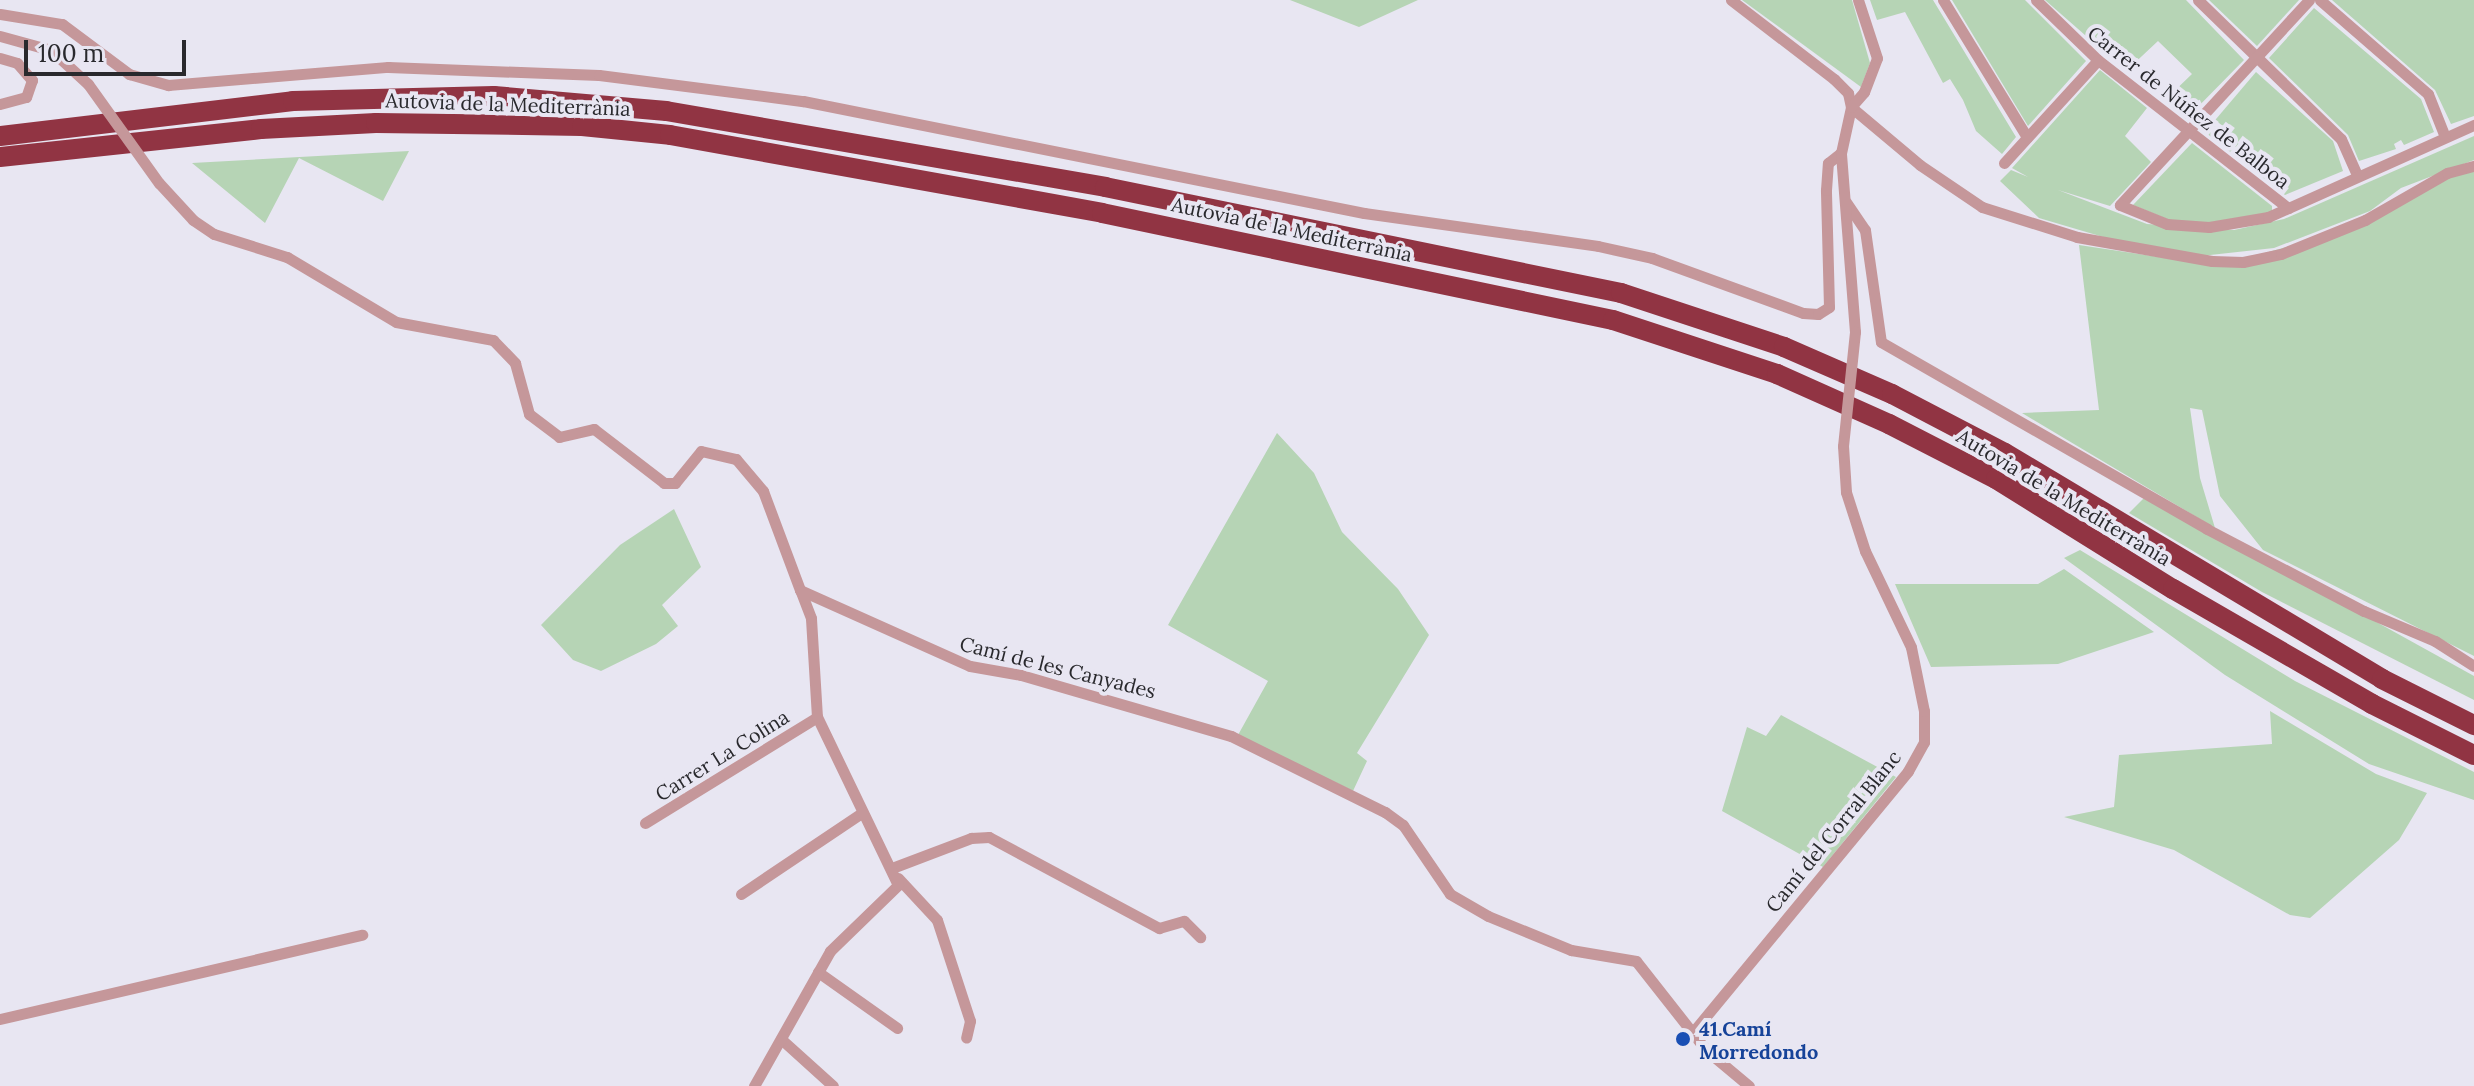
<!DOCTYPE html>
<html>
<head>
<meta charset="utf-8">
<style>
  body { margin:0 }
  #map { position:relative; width:2474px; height:1086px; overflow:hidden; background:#e8e6f2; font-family:Lora,serif }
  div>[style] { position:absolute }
  .green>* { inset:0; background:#b6d4b5 }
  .street>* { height:11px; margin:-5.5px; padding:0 5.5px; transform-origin:5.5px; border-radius:5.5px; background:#c5979a }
  .highway>* { height:20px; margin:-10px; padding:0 10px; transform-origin:10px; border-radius:10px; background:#913443 }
  .street-bridge>* { height:11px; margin:-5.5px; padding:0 5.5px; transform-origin:5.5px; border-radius:5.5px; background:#c5979a }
  .dots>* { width:22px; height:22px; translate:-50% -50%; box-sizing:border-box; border:4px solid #e8e6f2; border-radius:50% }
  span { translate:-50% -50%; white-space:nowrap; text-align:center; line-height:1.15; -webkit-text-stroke:8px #e8e6f2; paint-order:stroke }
  .street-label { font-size:20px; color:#29292d }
  .transit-label { font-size:20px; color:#164399; font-weight:700 }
  .left { translate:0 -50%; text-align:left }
  .scale { position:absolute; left:24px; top:40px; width:162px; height:36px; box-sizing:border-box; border:4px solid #29292d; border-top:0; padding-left:10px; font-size:24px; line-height:28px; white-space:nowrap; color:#29292d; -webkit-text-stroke:6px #e8e6f2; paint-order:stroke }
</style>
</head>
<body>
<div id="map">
  <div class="green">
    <i style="clip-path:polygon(1290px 0,1418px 0,1359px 27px)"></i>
    <i style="clip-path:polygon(1742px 0,1852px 0,1870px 63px,1861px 87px)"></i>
    <i style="clip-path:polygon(1870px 0,1933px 0,2016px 137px,2002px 154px,1976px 131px,1963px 100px,1950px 79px,1943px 83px,1905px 12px,1877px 20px)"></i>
    <i style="clip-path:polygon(1952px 0,2025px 0,2086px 61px,2028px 126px)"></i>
    <i style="clip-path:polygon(2045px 0,2186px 0,2244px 60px,2186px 119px,2165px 100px,2192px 74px,2158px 41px,2126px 71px)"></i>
    <i style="clip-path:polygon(2209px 0,2299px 0,2257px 46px)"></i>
    <i style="clip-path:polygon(2332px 0,2474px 0,2474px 116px,2451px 124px,2435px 90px)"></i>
    <i style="clip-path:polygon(2314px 8px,2421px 99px,2434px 132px,2404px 145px,2401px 140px,2394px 144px,2396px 149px,2359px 161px,2348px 135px,2269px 58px)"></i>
    <i style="clip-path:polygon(2100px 70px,2147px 108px,2125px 136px,2151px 162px,2110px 206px,2058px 190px,2147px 224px,2234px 230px,2284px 219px,2474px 136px,2474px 160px,2401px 188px,2370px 211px,2274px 248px,2201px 256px,2110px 239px,2039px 218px,2000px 181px,2011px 170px,2028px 177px,2012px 168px)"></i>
    <i style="clip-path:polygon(2256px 72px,2333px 141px,2343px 171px,2285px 195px,2205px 132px)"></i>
    <i style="clip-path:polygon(2192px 143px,2272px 206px,2272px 212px,2207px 223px,2172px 221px,2133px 205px)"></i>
    <i style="clip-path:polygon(409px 151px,383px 201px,299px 158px,265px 223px,192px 163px)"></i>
    <i style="clip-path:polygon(2474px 171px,2474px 656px,2263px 550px,2220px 496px,2202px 410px,2190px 408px,2200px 478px,2215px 528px,2022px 413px,2099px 410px,2079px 245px,2219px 266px,2371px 223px,2430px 183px)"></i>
    <i style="clip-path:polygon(1277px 433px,1314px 473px,1342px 532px,1398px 589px,1429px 635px,1357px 753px,1367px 761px,1353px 791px,1238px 735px,1268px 681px,1168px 625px)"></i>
    <i style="clip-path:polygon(2147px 495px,2474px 676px,2474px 700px,2262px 592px,2129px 513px)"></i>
    <i style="clip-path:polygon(674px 509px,701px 567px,662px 605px,678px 626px,656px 644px,601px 671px,573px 660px,541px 625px,620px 545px)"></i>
    <i style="clip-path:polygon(2080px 550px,2295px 681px,2474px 772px,2474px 800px,2369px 764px,2225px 675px,2064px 558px)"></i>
    <i style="clip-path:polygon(2064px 569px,2154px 632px,2058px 664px,1931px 667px,1895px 584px,2038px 584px)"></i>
    <i style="clip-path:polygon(2270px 711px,2376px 774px,2427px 793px,2399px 840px,2310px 918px,2290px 915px,2174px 850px,2064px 817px,2114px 807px,2119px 755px,2272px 744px)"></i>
    <i style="clip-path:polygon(1781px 715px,1896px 777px,1823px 867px,1722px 811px,1747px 727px,1766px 736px)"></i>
  </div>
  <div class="street">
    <i style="left:1731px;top:0;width:130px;rotate:37.5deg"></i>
    <i style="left:1834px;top:79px;width:20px;rotate:45deg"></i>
    <i style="left:1848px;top:93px;width:14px;rotate:78deg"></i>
    <i style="left:1943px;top:0;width:161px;rotate:58.5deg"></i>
    <i style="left:2036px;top:0;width:86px;rotate:44.1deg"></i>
    <i style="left:2098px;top:60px;width:241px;rotate:37.9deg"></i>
    <i style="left:2198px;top:0;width:199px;rotate:44.2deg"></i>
    <i style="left:2341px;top:139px;width:39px;rotate:66deg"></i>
    <i style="left:2309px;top:0;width:279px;rotate:132.7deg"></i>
    <i style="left:2120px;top:205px;width:51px;rotate:22deg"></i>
    <i style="left:2167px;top:224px;width:42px;rotate:4.1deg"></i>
    <i style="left:2209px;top:227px;width:60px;rotate:-9.6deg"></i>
    <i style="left:2268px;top:217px;width:226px;rotate:-24.1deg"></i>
    <i style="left:2320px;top:0;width:143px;rotate:41deg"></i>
    <i style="left:2428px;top:94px;width:46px;rotate:68.4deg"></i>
    <i style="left:0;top:14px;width:63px;rotate:9.2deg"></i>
    <i style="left:62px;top:24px;width:84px;rotate:36.7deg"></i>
    <i style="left:129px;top:74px;width:41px;rotate:15.8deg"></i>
    <i style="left:168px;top:85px;width:221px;rotate:-4.7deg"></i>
    <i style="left:388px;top:67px;width:211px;rotate:2.2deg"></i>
    <i style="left:599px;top:75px;width:206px;rotate:7.3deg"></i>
    <i style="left:803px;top:101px;width:572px;rotate:11.29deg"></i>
    <i style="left:1364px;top:213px;width:236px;rotate:8deg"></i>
    <i style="left:1598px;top:246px;width:55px;rotate:12.5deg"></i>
    <i style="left:1652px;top:258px;width:161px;rotate:20deg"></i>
    <i style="left:1803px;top:313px;width:15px;rotate:4deg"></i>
    <i style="left:1818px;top:314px;width:13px;rotate:-32deg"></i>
    <i style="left:1829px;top:307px;width:117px;rotate:-91.5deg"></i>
    <i style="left:1826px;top:190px;width:27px;rotate:-86deg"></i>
    <i style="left:1828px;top:163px;width:16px;rotate:-38deg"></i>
    <i style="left:0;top:36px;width:53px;rotate:15.4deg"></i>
    <i style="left:51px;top:50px;width:50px;rotate:42.6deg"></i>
    <i style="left:0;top:58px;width:18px;rotate:16deg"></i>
    <i style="left:17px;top:63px;width:23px;rotate:49deg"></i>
    <i style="left:32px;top:80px;width:18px;rotate:109deg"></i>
    <i style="left:26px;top:97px;width:27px;rotate:165deg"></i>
    <i style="left:1851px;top:107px;width:90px;rotate:40deg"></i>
    <i style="left:1920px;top:165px;width:75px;rotate:34.1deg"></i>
    <i style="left:1982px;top:207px;width:100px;rotate:17.5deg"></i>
    <i style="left:2077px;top:237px;width:137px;rotate:10.1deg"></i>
    <i style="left:2212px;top:261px;width:31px;rotate:2deg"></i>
    <i style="left:2243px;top:262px;width:39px;rotate:-12deg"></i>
    <i style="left:2281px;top:254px;width:91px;rotate:-22deg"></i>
    <i style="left:2365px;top:220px;width:95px;rotate:-29.8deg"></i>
    <i style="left:2447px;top:173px;width:28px;rotate:-15deg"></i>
    <i style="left:2004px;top:163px;width:139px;rotate:-47.6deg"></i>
    <i style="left:159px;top:183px;width:50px;rotate:47.4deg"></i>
    <i style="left:193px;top:220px;width:25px;rotate:34deg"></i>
    <i style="left:214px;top:234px;width:77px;rotate:17.5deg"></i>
    <i style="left:287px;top:257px;width:127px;rotate:30.8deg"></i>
    <i style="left:396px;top:322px;width:99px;rotate:10.5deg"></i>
    <i style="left:493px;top:340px;width:32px;rotate:46deg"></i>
    <i style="left:515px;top:363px;width:53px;rotate:74.6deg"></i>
    <i style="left:529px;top:414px;width:38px;rotate:37deg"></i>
    <i style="left:559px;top:437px;width:36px;rotate:-13deg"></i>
    <i style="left:594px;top:429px;width:88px;rotate:37.6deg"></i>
    <i style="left:664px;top:483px;width:11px"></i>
    <i style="left:675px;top:483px;width:41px;rotate:-50.9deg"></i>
    <i style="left:701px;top:451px;width:36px;rotate:13deg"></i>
    <i style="left:736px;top:459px;width:42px;rotate:49.8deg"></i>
    <i style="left:763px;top:491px;width:106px;rotate:69.5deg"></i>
    <i style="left:800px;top:590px;width:186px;rotate:24.1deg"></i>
    <i style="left:970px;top:666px;width:52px;rotate:10deg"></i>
    <i style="left:1021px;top:675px;width:219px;rotate:16.2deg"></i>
    <i style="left:1231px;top:736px;width:172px;rotate:26.3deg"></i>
    <i style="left:1385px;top:812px;width:22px;rotate:36deg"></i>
    <i style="left:1403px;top:825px;width:83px;rotate:55.7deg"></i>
    <i style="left:1450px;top:894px;width:44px;rotate:30.1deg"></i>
    <i style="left:1488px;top:916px;width:90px;rotate:22.3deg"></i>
    <i style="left:1571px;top:950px;width:66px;rotate:9.6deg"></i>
    <i style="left:1636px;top:961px;width:113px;rotate:51.8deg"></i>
    <i style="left:1706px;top:1050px;width:56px;rotate:39.9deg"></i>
    <i style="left:1846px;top:202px;width:34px;rotate:56deg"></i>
    <i style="left:1865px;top:230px;width:113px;rotate:81.9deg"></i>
    <i style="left:1881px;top:342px;width:376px;rotate:29.8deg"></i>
    <i style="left:2207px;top:529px;width:177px;rotate:27.6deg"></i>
    <i style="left:2364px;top:611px;width:77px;rotate:22.9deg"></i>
    <i style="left:2435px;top:641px;width:46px;rotate:32.7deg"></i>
    <i style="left:1855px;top:332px;width:180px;rotate:-94.5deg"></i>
    <i style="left:1841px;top:153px;width:47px;rotate:-77.7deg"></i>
    <i style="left:1851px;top:107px;width:20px;rotate:-49deg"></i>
    <i style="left:1864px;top:92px;width:36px;rotate:-69deg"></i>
    <i style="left:1877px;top:58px;width:61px;rotate:-108.1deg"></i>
    <i style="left:645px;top:823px;width:202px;rotate:-31.6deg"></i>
    <i style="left:892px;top:868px;width:85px;rotate:-20.8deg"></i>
    <i style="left:971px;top:838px;width:18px;rotate:-3deg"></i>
    <i style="left:989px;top:837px;width:193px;rotate:28.2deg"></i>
    <i style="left:1159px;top:928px;width:26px;rotate:-16deg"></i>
    <i style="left:1184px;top:921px;width:23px;rotate:45deg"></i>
    <i style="left:898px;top:878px;width:57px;rotate:47.1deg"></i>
    <i style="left:937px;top:920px;width:106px;rotate:71.9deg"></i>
    <i style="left:970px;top:1021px;width:17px;rotate:103deg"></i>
    <i style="left:741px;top:894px;width:143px;rotate:-33.9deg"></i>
    <i style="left:818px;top:972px;width:97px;rotate:35.3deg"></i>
    <i style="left:0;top:1019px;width:372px;rotate:-13.1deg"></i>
    <i style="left:1693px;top:1032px;width:338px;rotate:-50.5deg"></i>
    <i style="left:1908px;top:771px;width:33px;rotate:-61deg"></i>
    <i style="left:1924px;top:742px;width:31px;rotate:-90deg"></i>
    <i style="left:1924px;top:711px;width:65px;rotate:-101.5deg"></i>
    <i style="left:1911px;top:647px;width:106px;rotate:-115.6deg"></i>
    <i style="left:1865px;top:551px;width:62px;rotate:-107.9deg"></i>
    <i style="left:1846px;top:492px;width:46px;rotate:-93.7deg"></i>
    <i style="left:781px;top:1039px;width:70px;rotate:42.1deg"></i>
    <i style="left:754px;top:1086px;width:155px;rotate:-60.6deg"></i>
    <i style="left:830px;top:951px;width:95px;rotate:-44.1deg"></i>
    <i style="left:898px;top:885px;width:187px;rotate:-115.7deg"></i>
    <i style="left:817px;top:717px;width:99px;rotate:-93.5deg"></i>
    <i style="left:811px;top:618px;width:30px;rotate:-111deg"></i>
  </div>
  <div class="highway">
    <i style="left:0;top:136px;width:295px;rotate:-6.8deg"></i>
    <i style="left:293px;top:101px;width:201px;rotate:-1.4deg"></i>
    <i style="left:494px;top:96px;width:173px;rotate:5deg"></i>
    <i style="left:666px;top:111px;width:446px;rotate:9.8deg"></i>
    <i style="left:1105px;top:187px;width:527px;rotate:11.61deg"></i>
    <i style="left:1621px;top:293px;width:172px;rotate:18.3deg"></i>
    <i style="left:1784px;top:347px;width:118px;rotate:23.5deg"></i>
    <i style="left:1892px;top:394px;width:127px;rotate:27.6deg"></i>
    <i style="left:2005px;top:453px;width:440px;rotate:30.9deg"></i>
    <i style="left:2382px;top:679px;width:103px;rotate:26.6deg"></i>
    <i style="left:0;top:157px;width:262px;rotate:-6.1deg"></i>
    <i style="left:261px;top:129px;width:115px;rotate:-3deg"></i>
    <i style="left:376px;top:123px;width:206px;rotate:0.8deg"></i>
    <i style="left:582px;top:126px;width:88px;rotate:5.8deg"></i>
    <i style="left:670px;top:135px;width:439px;rotate:10.2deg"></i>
    <i style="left:1102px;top:213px;width:522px;rotate:11.83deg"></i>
    <i style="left:1613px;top:320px;width:173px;rotate:18.2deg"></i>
    <i style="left:1777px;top:374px;width:123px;rotate:24.1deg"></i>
    <i style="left:1889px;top:424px;width:120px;rotate:27.2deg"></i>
    <i style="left:1996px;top:479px;width:208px;rotate:31.9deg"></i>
    <i style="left:2173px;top:589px;width:230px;rotate:30deg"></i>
    <i style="left:2372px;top:704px;width:114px;rotate:26.6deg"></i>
  </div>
  <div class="street-bridge">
    <i style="left:88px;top:84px;width:122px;rotate:54.4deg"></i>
    <i style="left:1843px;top:446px;width:115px;rotate:-84deg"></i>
  </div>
  <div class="dots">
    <i style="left:1683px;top:1039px;background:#1a4fb4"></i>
  </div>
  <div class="street-label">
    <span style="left:508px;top:104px;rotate:2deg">Autovia de la Mediterrània</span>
    <span style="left:2189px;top:107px;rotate:38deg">Carrer de Núñez de Balboa</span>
    <span style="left:1292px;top:229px;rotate:12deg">Autovia de la Mediterrània</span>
    <span style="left:2064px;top:497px;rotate:31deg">Autovia de la Mediterrània</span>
    <span style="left:1058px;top:667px;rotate:14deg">Camí de les Canyades</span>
    <span style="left:722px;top:755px;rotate:-32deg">Carrer La Colina</span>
    <span style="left:1833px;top:831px;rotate:-51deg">Camí del Corral Blanc</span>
  </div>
  <div class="transit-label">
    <span class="left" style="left:1699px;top:1040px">41.Camí<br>Morredondo</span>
  </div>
  <div class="scale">100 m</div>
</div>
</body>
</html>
